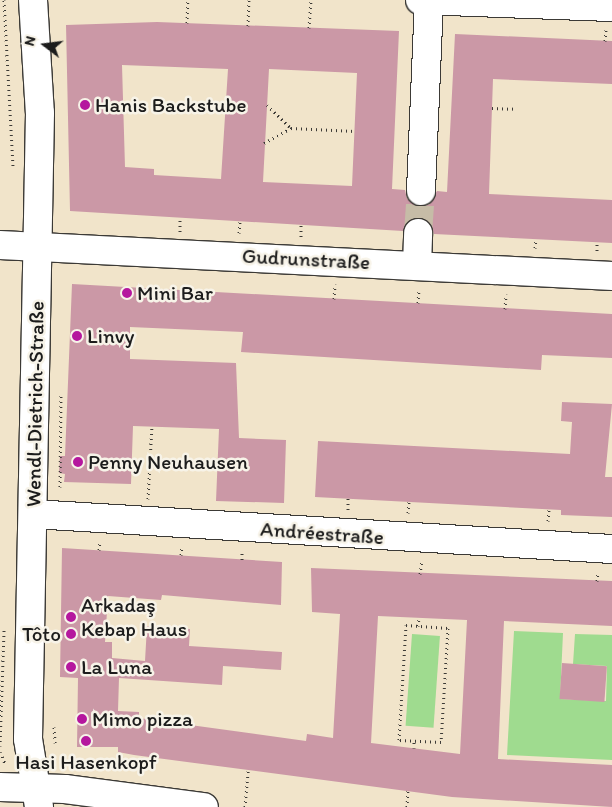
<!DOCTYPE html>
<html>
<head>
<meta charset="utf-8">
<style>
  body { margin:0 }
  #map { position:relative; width:612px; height:807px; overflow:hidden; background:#f1e4ca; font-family:Itim,sans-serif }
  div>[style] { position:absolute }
  .green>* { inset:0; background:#9fdb8f; transform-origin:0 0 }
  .building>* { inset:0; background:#cb98a6; transform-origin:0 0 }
  .minor-tunnel>* { height:28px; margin-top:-14px; transform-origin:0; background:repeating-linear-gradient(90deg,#c6bca7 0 28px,transparent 0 42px) }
  .path>* { height:3px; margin-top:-1.5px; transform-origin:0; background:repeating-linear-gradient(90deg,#3c3a36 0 1px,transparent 0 5px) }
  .roads { filter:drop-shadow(1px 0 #3c3a36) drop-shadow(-1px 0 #3c3a36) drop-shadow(0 1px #3c3a36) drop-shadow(0 -1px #3c3a36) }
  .minor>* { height:28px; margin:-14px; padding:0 14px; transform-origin:14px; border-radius:14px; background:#fff }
  .dots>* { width:14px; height:14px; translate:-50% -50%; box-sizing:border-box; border:2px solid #f7f3e8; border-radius:50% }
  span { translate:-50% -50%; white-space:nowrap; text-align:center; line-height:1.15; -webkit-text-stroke:5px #f7f3e8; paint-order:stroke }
  .poi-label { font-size:21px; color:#1c1c1c }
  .left { translate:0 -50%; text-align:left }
  .right { translate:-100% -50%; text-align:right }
  .street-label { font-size:21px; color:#1c1c1c }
  .north { position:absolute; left:20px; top:20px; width:50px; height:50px; -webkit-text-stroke:4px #f7f3e8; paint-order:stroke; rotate:285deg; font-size:14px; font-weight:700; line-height:20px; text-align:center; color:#1c1c1c }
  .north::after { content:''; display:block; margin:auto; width:18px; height:22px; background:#1c1c1c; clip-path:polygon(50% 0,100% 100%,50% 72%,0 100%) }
</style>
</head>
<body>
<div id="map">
  <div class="green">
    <i style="clip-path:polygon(514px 631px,563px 633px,560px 699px,606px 701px,607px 666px,573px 664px,575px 634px,612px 635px,612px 760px,507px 755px)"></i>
    <i style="left:412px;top:634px;width:28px;height:92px;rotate:4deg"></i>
  </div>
  <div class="building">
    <i style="clip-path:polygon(evenodd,157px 22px,399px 31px,392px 189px,405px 190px,407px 199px,420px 207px,429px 205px,437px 191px,447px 192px,455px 34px,612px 41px,612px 84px,493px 79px,489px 194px,612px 200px,612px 243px,434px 234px,431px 225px,419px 217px,410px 220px,403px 231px,70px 211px,66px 25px,157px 22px,122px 65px,228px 69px,221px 179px,154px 175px,154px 169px,125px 167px,122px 65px,157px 22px,269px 69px,357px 73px,352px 186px,263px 182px,269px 69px)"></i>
    <i style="clip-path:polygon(72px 284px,612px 314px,612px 358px,542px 355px,541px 370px,241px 352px,243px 332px,130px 327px,130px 359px,236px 363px,239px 438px,286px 440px,284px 503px,216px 501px,219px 429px,133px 426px,131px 484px,64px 482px,65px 474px,59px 473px,60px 456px,65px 456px)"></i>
    <i style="clip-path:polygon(562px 402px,612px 404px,605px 477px,612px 477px,612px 517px,561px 515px,561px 510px,315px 497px,318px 441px,570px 454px,572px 422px,561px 421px)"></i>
    <i style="clip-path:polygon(evenodd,62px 548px,282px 562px,281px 605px,162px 595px,161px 600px,108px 596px,105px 642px,112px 642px,112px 658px,145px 661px,147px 626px,190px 629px,189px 646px,282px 652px,281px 670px,223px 666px,222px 685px,119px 678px,118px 711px,139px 712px,139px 718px,306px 741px,307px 734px,333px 738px,340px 614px,312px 612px,311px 568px,612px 581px,612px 626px,504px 621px,498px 759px,612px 765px,612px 807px,452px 797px,134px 755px,118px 752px,118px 747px,77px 747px,78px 678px,60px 677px,62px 548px,378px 616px,467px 620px,460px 754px,371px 743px,378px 616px)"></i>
    <i style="left:562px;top:663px;width:45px;height:36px;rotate:4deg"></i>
  </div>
  <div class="minor-tunnel">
    <i style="left:418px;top:233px;width:42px;rotate:-85.9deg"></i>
  </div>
  <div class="path">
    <i style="left:4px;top:0;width:167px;rotate:86.9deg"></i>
    <i style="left:187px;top:23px;width:23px;rotate:-88deg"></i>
    <i style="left:248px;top:26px;width:26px;rotate:-88deg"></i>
    <i style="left:309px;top:28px;width:28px;rotate:-86deg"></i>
    <i style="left:605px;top:41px;width:12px;rotate:-85deg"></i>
    <i style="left:267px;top:105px;width:33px;rotate:44deg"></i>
    <i style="left:291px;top:128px;width:64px;rotate:2.7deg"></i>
    <i style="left:492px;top:108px;width:25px;rotate:2deg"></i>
    <i style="left:264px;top:143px;width:31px;rotate:-29deg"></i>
    <i style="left:180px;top:232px;width:14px;rotate:-90deg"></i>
    <i style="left:239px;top:233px;width:12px;rotate:-85deg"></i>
    <i style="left:301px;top:237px;width:12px;rotate:-90deg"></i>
    <i style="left:535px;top:248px;width:9px;rotate:-84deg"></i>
    <i style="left:597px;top:251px;width:9px;rotate:-90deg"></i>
    <i style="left:334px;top:299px;width:15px;rotate:-86deg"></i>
    <i style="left:418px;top:303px;width:14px;rotate:-86deg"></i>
    <i style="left:505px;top:309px;width:15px;rotate:-86deg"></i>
    <i style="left:60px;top:487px;width:94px;rotate:-89.4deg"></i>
    <i style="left:148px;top:499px;width:73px;rotate:-86.9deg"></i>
    <i style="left:348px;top:510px;width:12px;rotate:-90deg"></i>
    <i style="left:408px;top:513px;width:12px;rotate:-85deg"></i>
    <i style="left:548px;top:521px;width:12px;rotate:-85deg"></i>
    <i style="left:99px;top:550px;width:9px;rotate:-84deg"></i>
    <i style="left:181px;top:555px;width:9px;rotate:-84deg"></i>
    <i style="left:242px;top:560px;width:10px;rotate:-90deg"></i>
    <i style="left:420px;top:574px;width:14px;rotate:-82deg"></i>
    <i style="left:597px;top:581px;width:9px;rotate:-84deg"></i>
    <i style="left:406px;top:625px;width:42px;rotate:4.1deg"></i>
    <i style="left:448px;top:628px;width:114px;rotate:93.5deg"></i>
    <i style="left:441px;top:742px;width:42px;rotate:-177.3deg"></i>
    <i style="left:399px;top:740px;width:115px;rotate:-86.5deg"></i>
    <i style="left:418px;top:626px;width:8px;rotate:-83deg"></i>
    <i style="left:54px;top:727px;width:16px;rotate:86deg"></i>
    <i style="left:0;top:746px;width:116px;rotate:-88deg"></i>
    <i style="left:414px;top:748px;width:7px;rotate:-90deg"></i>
    <i style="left:0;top:752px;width:12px;rotate:66deg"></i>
    <i style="left:245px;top:807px;width:37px;rotate:-85deg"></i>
    <i style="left:407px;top:807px;width:17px;rotate:-87deg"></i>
    <i style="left:581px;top:807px;width:1px;rotate:-90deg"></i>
  </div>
  <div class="roads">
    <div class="minor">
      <i style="left:33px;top:0;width:113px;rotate:86.5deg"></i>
      <i style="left:40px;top:113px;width:626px;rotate:91.1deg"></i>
      <i style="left:28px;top:739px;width:69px;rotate:80.8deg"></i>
      <i style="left:420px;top:0;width:192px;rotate:2.1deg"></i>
      <i style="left:421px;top:191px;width:191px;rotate:-87.6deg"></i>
      <i style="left:0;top:245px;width:613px;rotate:2.9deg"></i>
      <i style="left:417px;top:266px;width:33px;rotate:-88deg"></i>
      <i style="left:33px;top:514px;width:580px;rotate:3.46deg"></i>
      <i style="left:0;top:787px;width:65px;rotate:1.8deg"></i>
      <i style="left:65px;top:789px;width:140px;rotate:7.4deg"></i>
    </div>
  </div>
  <div class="dots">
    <i style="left:85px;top:105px;background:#b5179e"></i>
    <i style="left:127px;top:293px;background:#b5179e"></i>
    <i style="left:77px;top:336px;background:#b5179e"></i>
    <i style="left:78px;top:462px;background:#b5179e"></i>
    <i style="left:71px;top:617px;background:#b5179e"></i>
    <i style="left:71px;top:634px;background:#b5179e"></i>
    <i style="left:71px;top:667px;background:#b5179e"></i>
    <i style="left:82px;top:719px;background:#b5179e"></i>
    <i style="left:86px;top:741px;background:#b5179e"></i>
  </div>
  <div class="poi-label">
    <span class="left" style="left:95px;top:105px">Hanis Backstube</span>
    <span class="left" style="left:137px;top:293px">Mini Bar</span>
    <span class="left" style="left:87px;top:336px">Linvy</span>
    <span class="left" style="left:88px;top:462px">Penny Neuhausen</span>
    <span class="left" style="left:81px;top:617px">Arkadaş<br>Kebap Haus</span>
    <span class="right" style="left:61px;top:634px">Tôto</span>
    <span class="left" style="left:81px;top:667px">La Luna</span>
    <span class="left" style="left:92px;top:719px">Mimo pizza</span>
    <span style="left:86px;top:762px">Hasi Hasenkopf</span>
  </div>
  <div class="street-label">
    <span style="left:306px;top:259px;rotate:3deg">Gudrunstraße</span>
    <span style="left:35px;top:404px;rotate:-89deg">Wendl-Dietrich-Straße</span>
    <span style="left:322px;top:533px;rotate:4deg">Andréestraße</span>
  </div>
  <div class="north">N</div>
</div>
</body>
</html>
